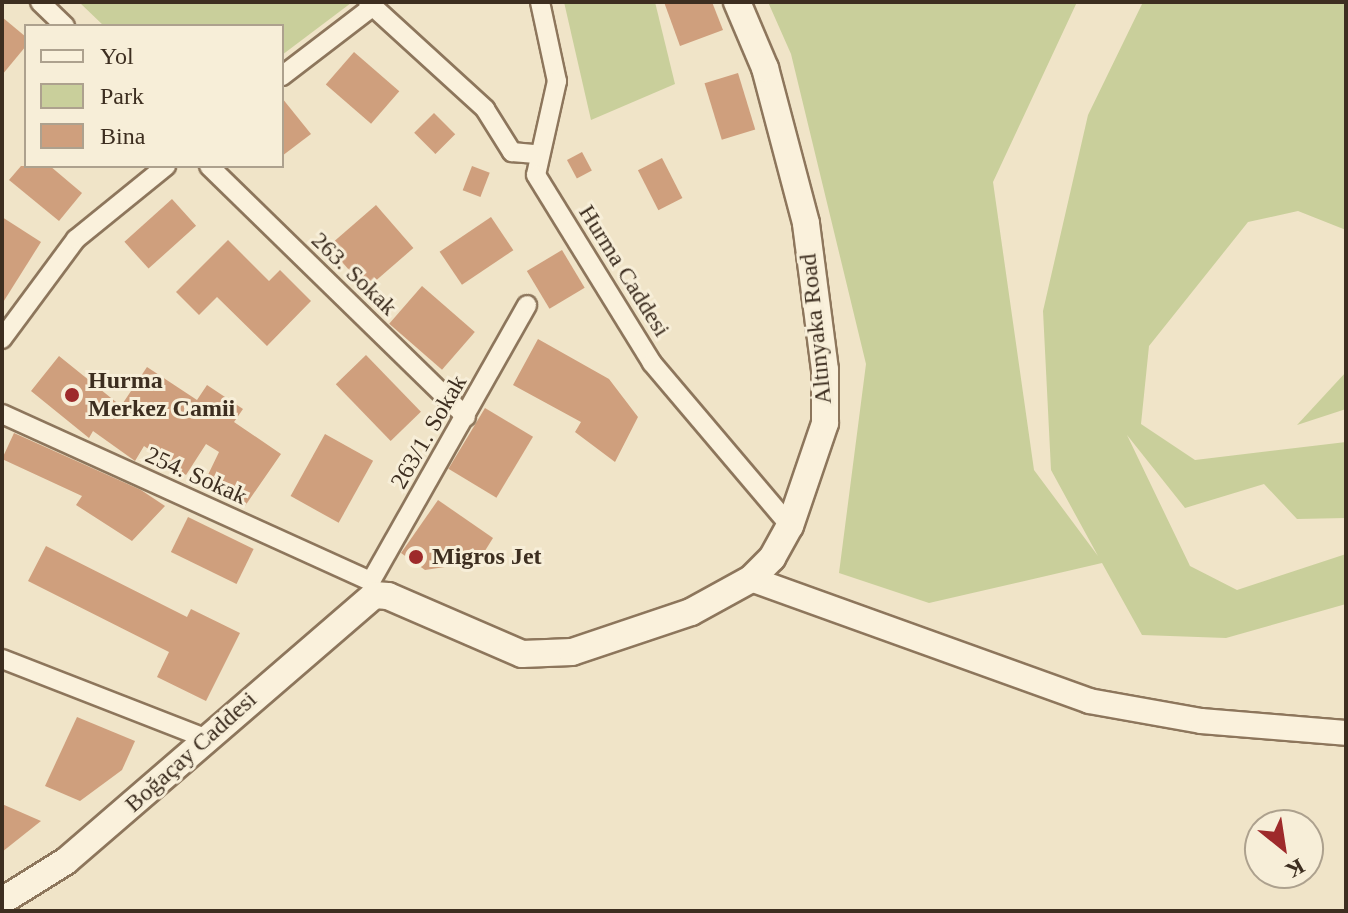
<!DOCTYPE html>
<html>
<head>
<meta charset="utf-8">
<style>
  body { margin:0 }
  #map { position:relative; width:1348px; height:913px; overflow:hidden; background:#f0e4c8; font-family:Georgia,serif }
  div>[style] { position:absolute }
  .green>* { inset:0; background:#c9cf9b }
  .building>* { inset:0; background:#cf9f7d; transform-origin:0 0 }
  .roads { filter:drop-shadow(2px 0 #8d765c) drop-shadow(-2px 0 #8d765c) drop-shadow(0 2px #8d765c) drop-shadow(0 -2px #8d765c) }
  .minor>* { height:18px; margin:-9px; padding:0 9px; transform-origin:9px; border-radius:9px; background:#faf1dc }
  .tertiary>* { height:24px; margin:-12px; padding:0 12px; transform-origin:12px; border-radius:12px; background:#faf1dc }
  .secondary>* { height:26px; margin:-13px; padding:0 13px; transform-origin:13px; border-radius:13px; background:#faf1dc }
  .dots>* { width:22px; height:22px; translate:-50% -50%; box-sizing:border-box; border:4px solid #f7eed8; border-radius:50% }
  span { translate:-50% -50%; white-space:nowrap; text-align:center; line-height:1.15; -webkit-text-stroke:6px #f7eed8; paint-order:stroke }
  .street-label { font-size:24px; color:#3d2e20 }
  .poi-label { font-size:24px; color:#3d2e20; font-weight:700 }
  .left { translate:0 -50%; text-align:left }
  .frame { position:absolute; inset:0; border:4px solid #3d2e20; pointer-events:none }
  .legend { position:absolute; left:24px; top:24px; width:260px; height:144px; box-sizing:border-box; background:#f7eed8; border:2px solid #ada18e; margin:0; padding:10px 14px; list-style:none; font-size:24px; color:#3d2e20 }
  .legend li { display:flex; align-items:center; gap:16px; height:40px }
  .legend b { width:40px; border:2px solid #ada18e }
  .north { position:absolute; left:1244px; top:809px; width:80px; height:80px; box-sizing:border-box; background:#f7eed8; border:2px solid #ada18e; border-radius:50%; rotate:150deg; font-size:22px; font-weight:700; line-height:32px; text-align:center; color:#3d2e20 }
  .north::after { content:''; display:block; margin:auto; width:28px; height:36px; background:#9e2a2b; clip-path:polygon(50% 0,100% 100%,50% 72%,0 100%) }
</style>
</head>
<body>
<div id="map">
  <div class="green">
    <i style="clip-path:polygon(564px 2px,655px 2px,675px 84px,591px 120px)"></i>
    <i style="clip-path:polygon(768px 2px,1077px 2px,993px 182px,1034px 470px,1098px 556px,1051px 470px,1043px 311px,1088px 115px,1143px 2px,1346px 2px,1346px 230px,1298px 211px,1248px 222px,1149px 346px,1141px 424px,1195px 460px,1346px 442px,1346px 518px,1297px 519px,1264px 484px,1185px 508px,1127px 435px,1190px 566px,1237px 590px,1346px 554px,1346px 604px,1226px 638px,1142px 635px,1102px 563px,929px 603px,839px 573px,866px 364px,791px 54px)"></i>
    <i style="clip-path:polygon(80px 3px,350px 2px,351px 3px,282px 55px,282px 26px,104px 26px)"></i>
    <i style="clip-path:polygon(1346px 372px,1346px 409px,1297px 425px)"></i>
  </div>
  <div class="building">
    <i style="clip-path:polygon(664px 2px,712px 2px,723px 30px,680px 46px)"></i>
    <i style="clip-path:polygon(2px 17px,26px 37px,26px 46px,2px 75px)"></i>
    <i style="left:354px;top:52px;width:60px;height:43px;rotate:41deg"></i>
    <i style="left:738px;top:73px;width:59px;height:35px;rotate:73deg"></i>
    <i style="clip-path:polygon(282px 98px,311px 134px,282px 156px)"></i>
    <i style="left:434px;top:113px;width:30px;height:28px;rotate:45deg"></i>
    <i style="left:582px;top:152px;width:21px;height:17px;rotate:62deg"></i>
    <i style="left:662px;top:158px;width:45px;height:27px;rotate:63deg"></i>
    <i style="clip-path:polygon(21px 166px,50px 166px,82px 193px,59px 221px,9px 180px)"></i>
    <i style="left:472px;top:166px;width:19px;height:26px;rotate:21deg"></i>
    <i style="left:172px;top:199px;width:36px;height:64px;rotate:48deg"></i>
    <i style="left:376px;top:205px;width:57px;height:63px;rotate:49deg"></i>
    <i style="clip-path:polygon(2px 217px,41px 242px,2px 304px)"></i>
    <i style="left:491px;top:217px;width:40px;height:62px;rotate:56deg"></i>
    <i style="clip-path:polygon(228px 240px,269px 281px,280px 270px,311px 301px,267px 346px,217px 297px,199px 315px,176px 292px)"></i>
    <i style="left:562px;top:250px;width:44px;height:41px;rotate:59deg"></i>
    <i style="left:422px;top:286px;width:70px;height:50px;rotate:41deg"></i>
    <i style="clip-path:polygon(538px 339px,609px 379px,638px 417px,615px 462px,575px 432px,581px 422px,513px 385px)"></i>
    <i style="left:366px;top:355px;width:79px;height:42px;rotate:46deg"></i>
    <i style="clip-path:polygon(59px 356px,121px 406px,147px 367px,197px 400px,207px 385px,243px 409px,234px 422px,281px 454px,245px 506px,206px 479px,219px 452px,206px 444px,186px 475px,144px 446px,135px 461px,93px 431px,89px 438px,31px 391px)"></i>
    <i style="left:485px;top:408px;width:56px;height:71px;rotate:31deg"></i>
    <i style="clip-path:polygon(14px 433px,141px 490px,165px 506px,132px 541px,76px 505px,82px 496px,2px 459px)"></i>
    <i style="left:325px;top:434px;width:55px;height:71px;rotate:29deg"></i>
    <i style="clip-path:polygon(438px 500px,493px 538px,478px 562px,425px 570px,401px 553px)"></i>
    <i style="left:188px;top:517px;width:73px;height:39px;rotate:26deg"></i>
    <i style="clip-path:polygon(46px 546px,187px 617px,191px 609px,240px 633px,206px 701px,157px 677px,169px 652px,28px 581px)"></i>
    <i style="clip-path:polygon(77px 717px,135px 741px,122px 770px,80px 801px,45px 786px)"></i>
    <i style="clip-path:polygon(2px 804px,41px 821px,2px 852px)"></i>
  </div>
  <div class="roads">
    <div class="minor">
      <i style="left:40px;top:2px;width:35px;rotate:44deg"></i>
      <i style="left:368px;top:2px;width:159px;rotate:42.4deg"></i>
      <i style="left:485px;top:109px;width:51px;rotate:57.9deg"></i>
      <i style="left:512px;top:152px;width:24px;rotate:5deg"></i>
      <i style="left:540px;top:2px;width:81px;rotate:77.9deg"></i>
      <i style="left:557px;top:81px;width:96px;rotate:102.6deg"></i>
      <i style="left:536px;top:175px;width:221px;rotate:58.3deg"></i>
      <i style="left:652px;top:363px;width:214px;rotate:49.7deg"></i>
      <i style="left:282px;top:76px;width:112px;rotate:-37.4deg"></i>
      <i style="left:209px;top:166px;width:359px;rotate:44.3deg"></i>
      <i style="left:2px;top:339px;width:124px;rotate:-53.5deg"></i>
      <i style="left:76px;top:239px;width:116px;rotate:-39deg"></i>
      <i style="left:2px;top:414px;width:405px;rotate:24.4deg"></i>
      <i style="left:371px;top:581px;width:317px;rotate:-60.5deg"></i>
      <i style="left:2px;top:659px;width:220px;rotate:21.3deg"></i>
    </div>
    <div class="tertiary">
      <i style="left:751px;top:579px;width:359px;rotate:19.8deg"></i>
      <i style="left:1089px;top:701px;width:114px;rotate:10.1deg"></i>
      <i style="left:1201px;top:721px;width:145px;rotate:4.7deg"></i>
    </div>
    <div class="secondary">
      <i style="left:2px;top:901px;width:75px;rotate:-32deg"></i>
      <i style="left:66px;top:861px;width:407px;rotate:-40.8deg"></i>
      <i style="left:374px;top:595px;width:14px;rotate:4deg"></i>
      <i style="left:388px;top:596px;width:146px;rotate:23.4deg"></i>
      <i style="left:522px;top:654px;width:50px;rotate:-2.3deg"></i>
      <i style="left:572px;top:652px;width:126px;rotate:-18.6deg"></i>
      <i style="left:691px;top:612px;width:68px;rotate:-28.8deg"></i>
      <i style="left:751px;top:579px;width:30px;rotate:-45deg"></i>
      <i style="left:772px;top:558px;width:37px;rotate:-61deg"></i>
      <i style="left:790px;top:526px;width:109px;rotate:-71.2deg"></i>
      <i style="left:825px;top:423px;width:53px;rotate:-90deg"></i>
      <i style="left:825px;top:370px;width:148px;rotate:-97.4deg"></i>
      <i style="left:806px;top:223px;width:160px;rotate:-104.8deg"></i>
      <i style="left:765px;top:68px;width:72px;rotate:-113deg"></i>
    </div>
  </div>
  <div class="dots">
    <i style="left:72px;top:395px;background:#9e2a2b"></i>
    <i style="left:416px;top:557px;background:#9e2a2b"></i>
  </div>
  <div class="street-label">
    <span style="left:624px;top:271px;rotate:58deg">Hurma Caddesi</span>
    <span style="left:354px;top:274px;rotate:44deg">263. Sokak</span>
    <span style="left:816px;top:329px;rotate:-96deg">Altınyaka Road</span>
    <span style="left:429px;top:432px;rotate:-60deg">263/1. Sokak</span>
    <span style="left:196px;top:476px;rotate:24deg">254. Sokak</span>
    <span style="left:191px;top:752px;rotate:-42deg">Boğaçay Caddesi</span>
  </div>
  <div class="poi-label">
    <span class="left" style="left:88px;top:395px">Hurma<br>Merkez Camii</span>
    <span class="left" style="left:432px;top:557px">Migros Jet</span>
  </div>
  <div class="frame"></div>
  <ul class="legend">
  <li><b style="height:10px;background:#faf1dc"></b>Yol</li>
  <li><b style="height:22px;background:#c9cf9b"></b>Park</li>
  <li><b style="height:22px;background:#cf9f7d"></b>Bina</li>
  </ul>
  <div class="north">K</div>
</div>
</body>
</html>
